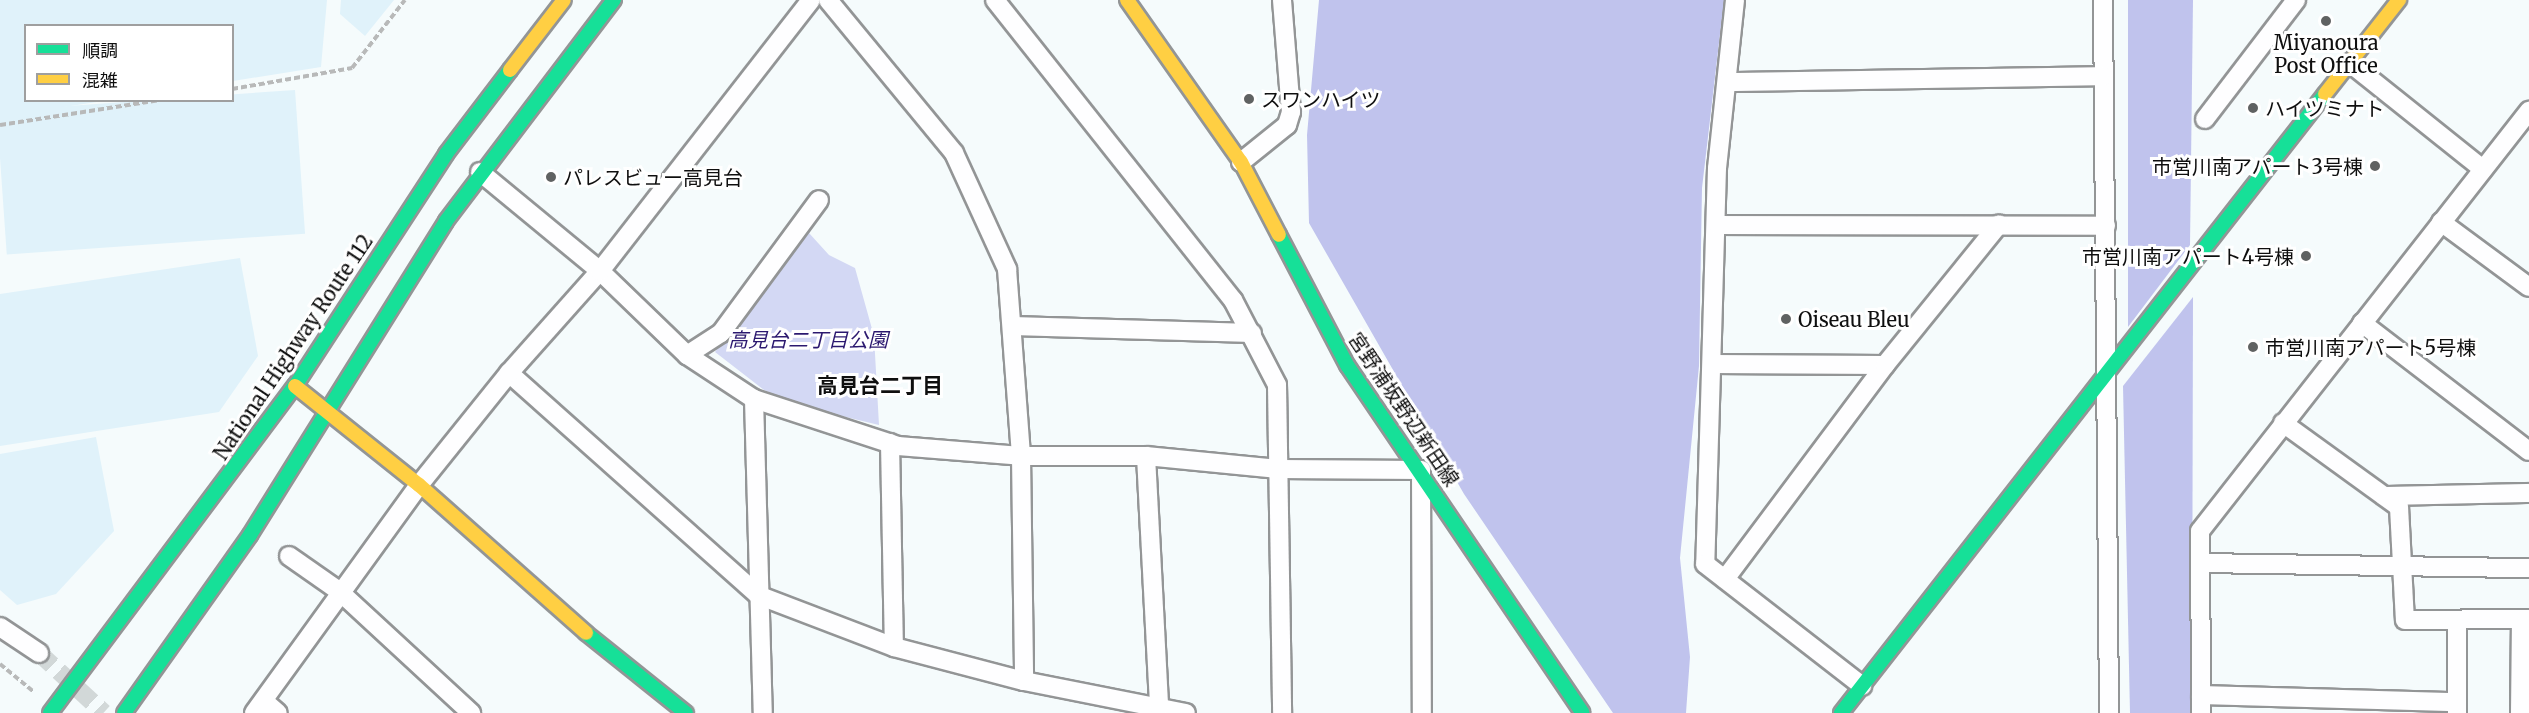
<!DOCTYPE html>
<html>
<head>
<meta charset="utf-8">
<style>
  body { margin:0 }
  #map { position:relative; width:2529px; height:713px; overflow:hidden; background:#f5fbfc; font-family:Merriweather,"Noto Sans JP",serif }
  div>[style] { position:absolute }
  .farmland>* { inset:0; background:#e0f2fa; transform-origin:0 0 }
  .green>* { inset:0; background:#d3d8f4 }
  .forest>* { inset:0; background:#c0c3ed }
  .street-tunnel>* { height:18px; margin-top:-9px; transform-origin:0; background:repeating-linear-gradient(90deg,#d2d8d8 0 18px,transparent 0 27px) }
  .path>* { height:4px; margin-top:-2px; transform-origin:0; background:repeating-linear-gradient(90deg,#b8b9b9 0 6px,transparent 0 9px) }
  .roads { filter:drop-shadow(2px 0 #939596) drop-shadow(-2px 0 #939596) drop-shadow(0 2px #939596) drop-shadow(0 -2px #939596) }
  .street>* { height:18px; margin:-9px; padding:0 9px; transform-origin:9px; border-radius:9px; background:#fefeff }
  .fast>* { height:14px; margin:-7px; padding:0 7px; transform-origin:7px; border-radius:7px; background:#16e098 }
  .slow>* { height:14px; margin:-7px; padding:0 7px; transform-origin:7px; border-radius:7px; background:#ffcf43 }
  .dots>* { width:16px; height:16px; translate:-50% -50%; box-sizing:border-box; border:3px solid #fff; border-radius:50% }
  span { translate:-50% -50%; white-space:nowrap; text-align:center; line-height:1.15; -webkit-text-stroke:6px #fff; paint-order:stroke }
  .poi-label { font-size:20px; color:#0f0f0f }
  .left { translate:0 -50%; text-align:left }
  .right { translate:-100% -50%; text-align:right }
  .park-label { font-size:20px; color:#2b186f; font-style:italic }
  .street-label { font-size:20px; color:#0f0f0f }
  .neighbourhood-label { font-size:21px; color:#0f0f0f; font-weight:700 }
  .legend { position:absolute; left:24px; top:24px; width:210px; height:78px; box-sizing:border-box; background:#fff; border:2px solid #9f9f9f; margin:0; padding:8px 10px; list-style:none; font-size:18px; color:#0f0f0f }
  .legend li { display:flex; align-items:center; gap:12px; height:30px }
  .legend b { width:30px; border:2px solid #9f9f9f }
</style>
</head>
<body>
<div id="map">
  <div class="farmland">
    <i style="clip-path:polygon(0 0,327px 0,321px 67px,233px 81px,232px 26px,26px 26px,26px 100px,103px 101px,0 117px)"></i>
    <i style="clip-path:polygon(341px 0,394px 0,365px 36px,340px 14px)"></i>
    <i style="left:295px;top:90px;width:144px;height:299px;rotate:86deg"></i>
    <i style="clip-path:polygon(240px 258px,258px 356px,219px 412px,0 446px,0 294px)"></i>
    <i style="clip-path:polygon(96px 437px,114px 531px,56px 594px,17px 605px,0 590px,0 454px)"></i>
  </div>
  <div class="green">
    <i style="clip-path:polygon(809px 233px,829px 255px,855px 268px,874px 336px,879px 425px,800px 406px,764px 390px,715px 352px)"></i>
  </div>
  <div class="forest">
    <i style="clip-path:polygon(1319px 0,1724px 0,1702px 188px,1699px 366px,1680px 558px,1690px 657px,1686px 713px,1613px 713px,1464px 494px,1309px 223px,1307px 135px)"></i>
    <i style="clip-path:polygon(2128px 0,2193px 0,2190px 245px,2128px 327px)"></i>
    <i style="clip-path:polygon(2193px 297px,2192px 713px,2130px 713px,2123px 386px)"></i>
  </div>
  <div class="street-tunnel">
    <i style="left:39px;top:653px;width:88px;rotate:42.7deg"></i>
  </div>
  <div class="path">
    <i style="left:232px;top:89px;width:122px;rotate:-9.9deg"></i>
    <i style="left:352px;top:68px;width:86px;rotate:-52.1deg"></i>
    <i style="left:0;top:125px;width:162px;rotate:-8.9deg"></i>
    <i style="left:0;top:664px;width:44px;rotate:39.5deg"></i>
  </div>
  <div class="roads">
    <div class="street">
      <i style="left:828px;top:0;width:198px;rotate:50.5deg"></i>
      <i style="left:954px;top:153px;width:128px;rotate:65.4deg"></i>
      <i style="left:1007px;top:269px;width:188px;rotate:85.7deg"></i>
      <i style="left:1021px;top:456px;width:225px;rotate:89.2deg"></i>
      <i style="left:995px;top:0;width:383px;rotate:51.6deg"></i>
      <i style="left:1233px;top:300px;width:96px;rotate:62.6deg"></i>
      <i style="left:1277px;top:385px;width:328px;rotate:89.1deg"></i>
      <i style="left:1735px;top:0;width:169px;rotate:96.1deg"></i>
      <i style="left:1717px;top:168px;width:396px;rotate:91.7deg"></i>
      <i style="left:1705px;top:564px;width:199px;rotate:37.8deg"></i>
      <i style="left:2103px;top:0;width:713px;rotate:89.52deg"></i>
      <i style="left:2350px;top:63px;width:170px;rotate:38.6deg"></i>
      <i style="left:1729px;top:82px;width:374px;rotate:-0.9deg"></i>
      <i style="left:2205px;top:119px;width:150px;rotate:-52.6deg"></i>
      <i style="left:1241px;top:162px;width:59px;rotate:-38.8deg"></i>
      <i style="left:1287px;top:125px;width:14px;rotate:-73deg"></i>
      <i style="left:1291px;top:112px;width:112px;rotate:-94.6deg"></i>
      <i style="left:480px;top:172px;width:156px;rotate:39.5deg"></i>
      <i style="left:600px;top:271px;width:121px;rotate:44deg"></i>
      <i style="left:687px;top:355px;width:80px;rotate:33.3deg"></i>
      <i style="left:754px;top:399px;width:151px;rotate:18.1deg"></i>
      <i style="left:898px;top:446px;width:123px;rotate:4.6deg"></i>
      <i style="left:1021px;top:456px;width:125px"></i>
      <i style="left:1146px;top:456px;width:133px;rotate:5.6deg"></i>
      <i style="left:1278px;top:469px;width:143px;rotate:0.4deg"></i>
      <i style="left:1421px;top:470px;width:243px;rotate:89.8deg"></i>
      <i style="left:2441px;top:222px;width:109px;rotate:36.5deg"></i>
      <i style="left:1718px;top:225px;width:388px;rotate:0.1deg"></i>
      <i style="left:2362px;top:323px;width:210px;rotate:37.5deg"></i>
      <i style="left:1013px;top:326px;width:239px;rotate:1.7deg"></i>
      <i style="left:687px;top:355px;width:40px;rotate:-32.9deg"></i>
      <i style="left:721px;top:333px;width:165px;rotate:-53.6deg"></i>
      <i style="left:1713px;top:364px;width:172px;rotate:0.3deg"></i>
      <i style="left:509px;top:373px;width:334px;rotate:41.7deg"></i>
      <i style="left:758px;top:595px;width:146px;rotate:20.9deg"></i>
      <i style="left:894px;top:647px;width:134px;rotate:14.7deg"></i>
      <i style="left:1024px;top:681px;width:165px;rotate:11.2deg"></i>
      <i style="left:754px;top:399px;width:314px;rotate:88.4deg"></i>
      <i style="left:2283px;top:423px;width:143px;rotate:35.9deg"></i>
      <i style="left:2399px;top:507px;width:113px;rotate:87deg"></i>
      <i style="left:2405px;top:620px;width:124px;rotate:-0.5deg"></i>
      <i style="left:890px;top:443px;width:204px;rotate:88.9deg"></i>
      <i style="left:1146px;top:456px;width:251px;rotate:87deg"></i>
      <i style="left:2384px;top:496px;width:145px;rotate:-1.2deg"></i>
      <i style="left:289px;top:556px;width:61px;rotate:35deg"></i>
      <i style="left:339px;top:591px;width:180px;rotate:42.7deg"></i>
      <i style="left:2200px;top:563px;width:329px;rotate:0.9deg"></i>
      <i style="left:1725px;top:579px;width:267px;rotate:-53.2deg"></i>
      <i style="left:1885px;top:365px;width:181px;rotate:-51deg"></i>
      <i style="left:2457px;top:620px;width:93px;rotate:90deg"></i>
      <i style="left:0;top:627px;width:47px;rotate:33.7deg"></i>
      <i style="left:2201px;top:695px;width:256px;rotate:1.6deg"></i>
      <i style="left:264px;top:701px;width:18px;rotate:41deg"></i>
      <i style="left:254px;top:713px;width:281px;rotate:-54.1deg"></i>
      <i style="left:419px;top:485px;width:144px;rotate:-51.2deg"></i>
      <i style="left:509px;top:373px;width:137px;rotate:-48.3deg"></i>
      <i style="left:600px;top:271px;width:343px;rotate:-52.1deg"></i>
      <i style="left:2201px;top:713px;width:182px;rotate:-90.3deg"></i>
      <i style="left:2200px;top:531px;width:534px;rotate:-51.93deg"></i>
      <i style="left:2520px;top:713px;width:94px;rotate:-89.4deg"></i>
    </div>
    <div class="fast">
      <i style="left:1279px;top:235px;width:147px;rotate:62.4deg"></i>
      <i style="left:1347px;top:365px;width:420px;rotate:55.9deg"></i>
      <i style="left:586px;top:633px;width:128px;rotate:38.7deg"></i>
      <i style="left:50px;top:713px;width:409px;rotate:-53.2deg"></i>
      <i style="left:295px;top:386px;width:277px;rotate:-56.9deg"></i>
      <i style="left:446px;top:154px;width:106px;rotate:-52.7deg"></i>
      <i style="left:124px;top:713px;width:218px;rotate:-54.7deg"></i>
      <i style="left:250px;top:535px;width:370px;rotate:-58deg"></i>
      <i style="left:446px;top:221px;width:278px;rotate:-52.8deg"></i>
      <i style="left:1841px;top:713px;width:786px;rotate:-51.98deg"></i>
    </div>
    <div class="slow">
      <i style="left:1127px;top:0;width:198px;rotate:54.9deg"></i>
      <i style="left:1241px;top:162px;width:82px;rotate:62.5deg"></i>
      <i style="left:510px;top:70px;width:88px;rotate:-52.4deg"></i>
      <i style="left:2325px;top:94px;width:120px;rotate:-51.8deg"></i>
      <i style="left:295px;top:386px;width:159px;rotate:38.6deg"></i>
      <i style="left:419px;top:485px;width:223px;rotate:41.5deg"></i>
    </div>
  </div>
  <div class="dots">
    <i style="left:2326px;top:21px;background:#606262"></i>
    <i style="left:1249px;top:99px;background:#606262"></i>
    <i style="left:2253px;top:108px;background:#606262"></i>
    <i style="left:2375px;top:166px;background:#606262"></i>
    <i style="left:551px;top:177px;background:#606262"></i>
    <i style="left:2306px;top:256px;background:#606262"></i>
    <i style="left:1786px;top:319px;background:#606262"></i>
    <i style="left:2253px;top:347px;background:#606262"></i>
  </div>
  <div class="poi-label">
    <span style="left:2326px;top:54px">Miyanoura<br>Post Office</span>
    <span class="left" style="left:1261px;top:99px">スワンハイツ</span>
    <span class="left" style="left:2265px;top:108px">ハイツミナト</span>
    <span class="right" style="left:2363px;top:166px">市営川南アパート3号棟</span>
    <span class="left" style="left:563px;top:177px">パレスビュー高見台</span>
    <span class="right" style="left:2294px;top:256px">市営川南アパート4号棟</span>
    <span class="left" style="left:1798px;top:319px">Oiseau Bleu</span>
    <span class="left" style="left:2265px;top:347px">市営川南アパート5号棟</span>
  </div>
  <div class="park-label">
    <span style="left:808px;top:339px">高見台二丁目公園</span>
  </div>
  <div class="street-label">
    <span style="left:293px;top:347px;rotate:-56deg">National Highway Route 112</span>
    <span style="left:1404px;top:409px;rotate:56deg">宮野浦坂野辺新田線</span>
  </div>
  <div class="neighbourhood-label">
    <span style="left:880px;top:386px">高見台二丁目</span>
  </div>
  <ul class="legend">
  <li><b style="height:8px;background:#16e098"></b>順調</li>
  <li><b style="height:8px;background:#ffcf43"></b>混雑</li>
  </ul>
</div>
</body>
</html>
